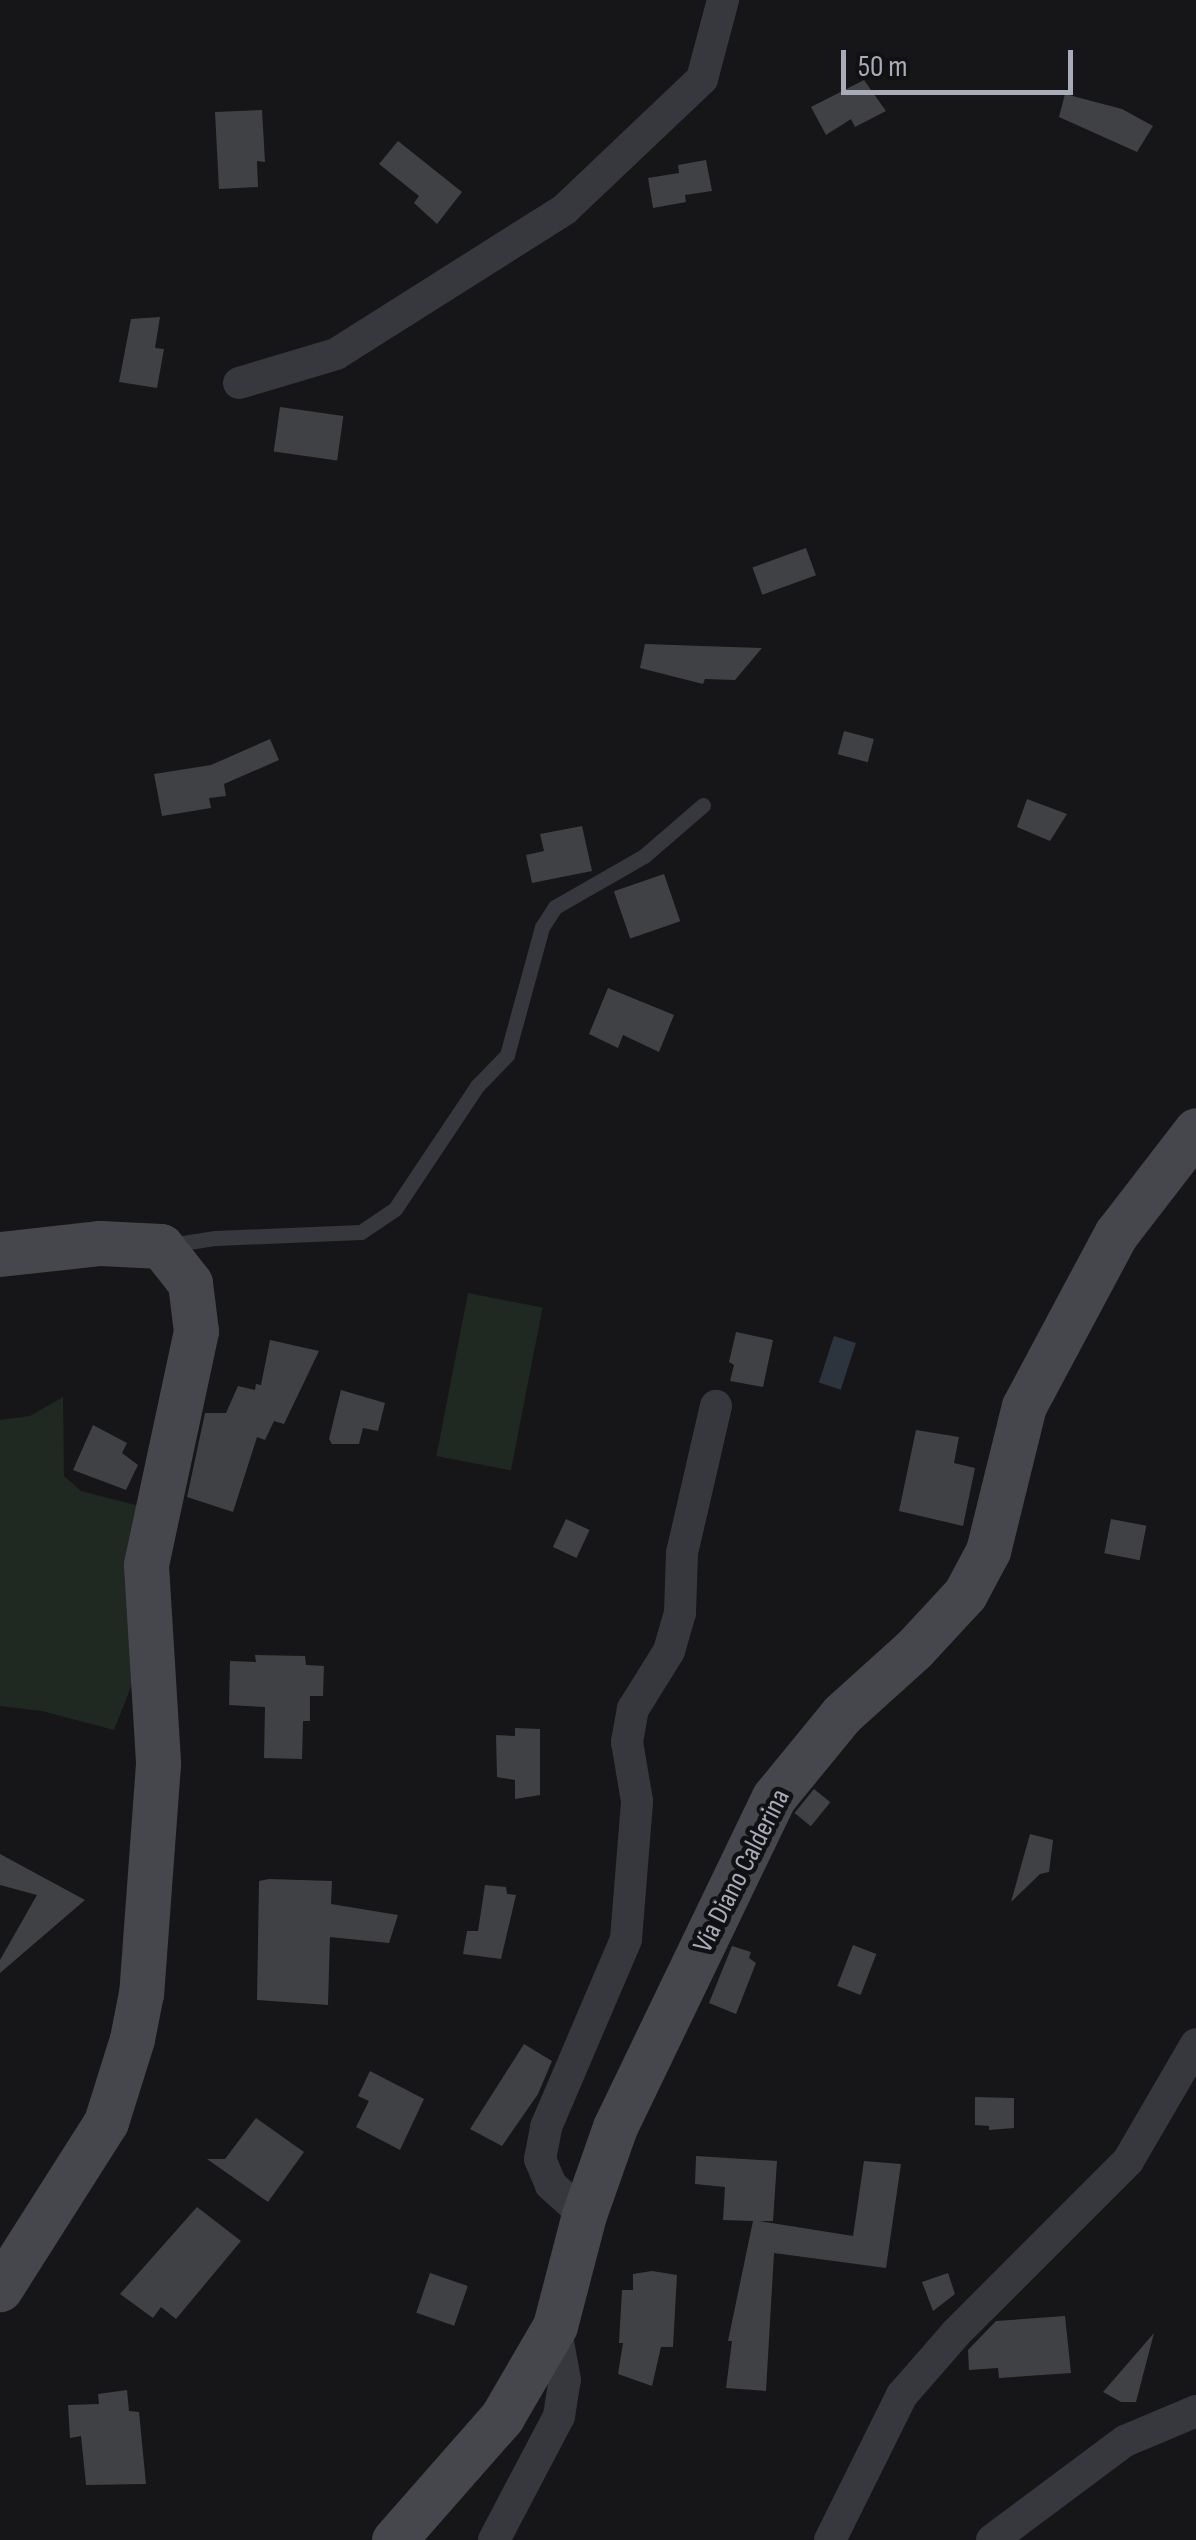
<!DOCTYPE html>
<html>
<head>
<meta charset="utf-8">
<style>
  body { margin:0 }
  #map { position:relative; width:1196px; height:2540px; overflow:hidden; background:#161618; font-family:"Sofia Sans Condensed",sans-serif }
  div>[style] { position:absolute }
  .green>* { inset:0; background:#202822; transform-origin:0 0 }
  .water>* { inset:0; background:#2c343d; transform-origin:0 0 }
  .building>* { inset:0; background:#404145; transform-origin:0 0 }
  .service>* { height:15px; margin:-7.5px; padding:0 7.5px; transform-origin:7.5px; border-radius:7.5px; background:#37383d }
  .minor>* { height:32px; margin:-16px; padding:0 16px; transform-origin:16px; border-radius:16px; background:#37383d }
  .secondary>* { height:45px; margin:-22.5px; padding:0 22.5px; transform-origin:22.5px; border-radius:22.5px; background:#45474d }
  span { translate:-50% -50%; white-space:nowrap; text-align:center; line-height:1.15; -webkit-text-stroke:9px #111113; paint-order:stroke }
  .street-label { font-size:28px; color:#a8acb8 }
  .scale { position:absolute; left:841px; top:50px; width:232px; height:45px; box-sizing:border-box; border:5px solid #a8acb8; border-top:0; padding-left:12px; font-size:30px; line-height:35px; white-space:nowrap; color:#a8acb8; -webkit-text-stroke:8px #111113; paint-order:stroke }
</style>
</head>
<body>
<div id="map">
  <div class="green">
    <i style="left:468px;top:1293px;width:76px;height:166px;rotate:11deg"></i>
    <i style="clip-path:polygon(63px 1397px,64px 1476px,81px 1491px,139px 1506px,136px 1674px,114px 1730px,42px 1711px,0 1706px,0 1420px,30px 1416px)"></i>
  </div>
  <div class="water">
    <i style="left:834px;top:1336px;width:23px;height:49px;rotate:18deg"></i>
  </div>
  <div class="building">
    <i style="clip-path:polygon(864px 80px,886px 111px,855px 127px,851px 119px,826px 135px,811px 107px)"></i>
    <i style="clip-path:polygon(1065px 94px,1122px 109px,1153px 126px,1137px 152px,1059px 117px)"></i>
    <i style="clip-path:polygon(262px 110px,265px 162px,257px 161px,258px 187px,219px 189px,215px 112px)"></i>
    <i style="clip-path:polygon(398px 141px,462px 192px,437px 224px,414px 203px,419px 196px,379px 164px)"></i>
    <i style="clip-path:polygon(706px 160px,712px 191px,685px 195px,686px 202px,653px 208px,648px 178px,679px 173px,678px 165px)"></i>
    <i style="clip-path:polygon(160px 317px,155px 348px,164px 349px,157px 388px,119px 382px,131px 319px)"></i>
    <i style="left:280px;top:407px;width:64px;height:45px;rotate:8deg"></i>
    <i style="left:806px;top:548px;width:29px;height:57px;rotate:70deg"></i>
    <i style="clip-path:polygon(645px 644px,731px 647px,762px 648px,735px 680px,705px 679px,703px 684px,640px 668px)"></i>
    <i style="left:844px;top:731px;width:31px;height:24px;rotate:15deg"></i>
    <i style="clip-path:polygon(270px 739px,279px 760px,224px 784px,226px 796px,209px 798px,211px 808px,162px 816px,154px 774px,211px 765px)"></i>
    <i style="clip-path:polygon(1027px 799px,1067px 814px,1050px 841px,1017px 827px)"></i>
    <i style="clip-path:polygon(582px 826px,592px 871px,532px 883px,526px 855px,544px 851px,540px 834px)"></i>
    <i style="left:664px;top:874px;width:50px;height:53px;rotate:71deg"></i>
    <i style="clip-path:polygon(608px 988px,674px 1015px,659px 1052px,623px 1035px,618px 1048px,589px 1034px)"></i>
    <i style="clip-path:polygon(736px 1332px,773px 1340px,763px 1387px,730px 1381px,734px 1365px,729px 1362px)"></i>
    <i style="clip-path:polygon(270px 1340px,319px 1351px,284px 1424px,274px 1421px,265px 1440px,257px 1437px,233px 1512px,187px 1497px,205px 1413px,226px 1413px,238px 1386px,255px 1390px,256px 1384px,261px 1385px)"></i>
    <i style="clip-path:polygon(341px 1390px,385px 1403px,378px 1431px,363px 1428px,359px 1444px,332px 1444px,329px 1439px)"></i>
    <i style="clip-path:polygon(93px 1425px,127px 1443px,122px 1453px,138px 1465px,126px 1490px,73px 1470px)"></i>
    <i style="clip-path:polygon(916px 1430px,959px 1437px,954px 1463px,975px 1468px,963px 1526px,899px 1511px)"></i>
    <i style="left:566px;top:1519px;width:26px;height:31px;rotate:25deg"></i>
    <i style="left:1111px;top:1519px;width:36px;height:35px;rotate:11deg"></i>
    <i style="clip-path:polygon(255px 1655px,305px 1656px,306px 1665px,324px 1666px,323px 1696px,310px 1696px,310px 1721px,303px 1721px,302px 1759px,264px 1758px,265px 1707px,229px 1705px,230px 1661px,256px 1662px)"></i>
    <i style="clip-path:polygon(515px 1728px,540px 1729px,540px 1795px,515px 1799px,515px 1780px,497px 1777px,496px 1735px,515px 1736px)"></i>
    <i style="left:814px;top:1789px;width:21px;height:31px;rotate:39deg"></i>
    <i style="clip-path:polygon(1030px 1834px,1053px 1840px,1049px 1872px,1040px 1874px,1011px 1902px)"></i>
    <i style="clip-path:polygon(0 1854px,85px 1900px,0 1973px,0 1960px,37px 1895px,0 1885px)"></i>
    <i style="clip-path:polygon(269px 1879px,332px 1881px,331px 1904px,398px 1915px,389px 1943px,330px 1937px,328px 2005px,257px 2000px,259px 1881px)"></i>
    <i style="clip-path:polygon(485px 1885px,506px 1887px,507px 1894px,516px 1895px,501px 1959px,463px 1954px,467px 1931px,478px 1931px)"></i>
    <i style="left:853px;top:1945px;width:25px;height:44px;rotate:21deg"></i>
    <i style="clip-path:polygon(732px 1946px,751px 1952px,749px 1958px,756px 1963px,736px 2014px,709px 2003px)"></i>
    <i style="clip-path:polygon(524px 2044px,552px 2061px,538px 2094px,502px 2146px,470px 2129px)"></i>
    <i style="clip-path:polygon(370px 2071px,424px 2099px,400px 2150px,356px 2127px,369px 2101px,358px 2096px)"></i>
    <i style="clip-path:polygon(975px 2097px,1014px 2098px,1014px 2128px,989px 2130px,989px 2126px,975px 2125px)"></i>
    <i style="clip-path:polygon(256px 2118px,304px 2152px,268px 2202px,207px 2159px,225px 2159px)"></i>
    <i style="clip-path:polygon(696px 2156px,777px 2161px,773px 2221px,759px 2221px,853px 2236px,864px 2161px,901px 2164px,886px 2268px,774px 2253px,766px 2391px,726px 2388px,732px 2341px,728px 2341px,753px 2221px,723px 2220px,725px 2187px,695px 2184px)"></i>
    <i style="clip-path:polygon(197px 2207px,241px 2241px,176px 2319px,161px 2307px,153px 2318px,120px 2294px)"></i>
    <i style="clip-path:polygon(652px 2271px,677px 2275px,673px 2347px,661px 2347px,652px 2386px,618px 2374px,623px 2343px,619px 2343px,622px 2290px,633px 2290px,633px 2274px)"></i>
    <i style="left:430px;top:2273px;width:40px;height:42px;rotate:19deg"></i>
    <i style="clip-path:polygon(948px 2273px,955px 2294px,933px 2311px,922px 2282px)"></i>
    <i style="clip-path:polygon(1065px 2316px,1071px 2373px,999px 2378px,998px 2368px,969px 2370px,968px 2350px,996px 2321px)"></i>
    <i style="clip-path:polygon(1154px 2333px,1136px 2402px,1121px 2402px,1103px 2392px)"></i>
    <i style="clip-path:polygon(127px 2390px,129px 2411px,139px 2412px,146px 2484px,86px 2485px,81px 2436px,70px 2438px,68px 2405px,99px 2404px,98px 2394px)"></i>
  </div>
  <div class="service">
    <i style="left:170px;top:1245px;width:46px;rotate:-8.8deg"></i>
    <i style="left:215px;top:1238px;width:146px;rotate:-2.4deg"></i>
    <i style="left:361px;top:1232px;width:41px;rotate:-34.1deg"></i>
    <i style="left:395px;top:1209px;width:148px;rotate:-56.3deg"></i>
    <i style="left:477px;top:1086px;width:43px;rotate:-45.9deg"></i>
    <i style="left:507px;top:1055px;width:133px;rotate:-74.7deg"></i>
    <i style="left:542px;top:927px;width:24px;rotate:-57deg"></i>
    <i style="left:555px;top:907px;width:103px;rotate:-29.8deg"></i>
    <i style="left:644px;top:856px;width:78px;rotate:-40.8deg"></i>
  </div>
  <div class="minor">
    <i style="left:239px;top:383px;width:101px;rotate:-16.6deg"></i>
    <i style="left:336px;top:354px;width:271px;rotate:-32.3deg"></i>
    <i style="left:565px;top:209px;width:189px;rotate:-43.5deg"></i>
    <i style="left:702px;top:79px;width:82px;rotate:-75.1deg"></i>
    <i style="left:584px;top:2215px;width:45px;rotate:-137.7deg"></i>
    <i style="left:551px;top:2185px;width:28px;rotate:-113deg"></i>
    <i style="left:540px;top:2159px;width:33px;rotate:-79deg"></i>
    <i style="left:546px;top:2127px;width:204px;rotate:-66.9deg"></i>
    <i style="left:626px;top:1939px;width:138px;rotate:-85.4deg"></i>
    <i style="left:637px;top:1801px;width:60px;rotate:-99.6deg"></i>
    <i style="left:627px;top:1742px;width:34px;rotate:-80deg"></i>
    <i style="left:633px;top:1709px;width:68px;rotate:-58.2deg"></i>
    <i style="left:669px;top:1651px;width:40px;rotate:-74deg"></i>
    <i style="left:680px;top:1613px;width:60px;rotate:-88.1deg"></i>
    <i style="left:682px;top:1553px;width:151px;rotate:-77deg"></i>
    <i style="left:494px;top:2540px;width:140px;rotate:-62.3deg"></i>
    <i style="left:559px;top:2416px;width:36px;rotate:-81deg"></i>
    <i style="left:565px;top:2380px;width:55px;rotate:-100.5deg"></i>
    <i style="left:830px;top:2540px;width:162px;rotate:-63.6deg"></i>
    <i style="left:902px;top:2395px;width:82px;rotate:-48.9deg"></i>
    <i style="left:956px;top:2333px;width:243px;rotate:-45deg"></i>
    <i style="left:1128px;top:2161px;width:135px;rotate:-59.8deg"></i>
    <i style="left:992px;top:2540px;width:166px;rotate:-36.7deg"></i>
    <i style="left:1125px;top:2441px;width:77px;rotate:-22.9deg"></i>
  </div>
  <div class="secondary">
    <i style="left:0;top:1254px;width:101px;rotate:-6.3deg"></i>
    <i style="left:100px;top:1243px;width:61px;rotate:2.8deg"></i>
    <i style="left:161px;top:1246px;width:47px;rotate:51.9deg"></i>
    <i style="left:190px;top:1283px;width:48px;rotate:82.9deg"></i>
    <i style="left:196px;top:1331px;width:239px;rotate:102.1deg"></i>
    <i style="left:146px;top:1565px;width:199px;rotate:86.5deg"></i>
    <i style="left:158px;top:1764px;width:230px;rotate:94.2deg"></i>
    <i style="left:141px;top:1993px;width:47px;rotate:101.1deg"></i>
    <i style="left:132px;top:2039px;width:87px;rotate:107.4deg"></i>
    <i style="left:106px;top:2122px;width:198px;rotate:122.4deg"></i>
    <i style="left:394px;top:2540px;width:164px;rotate:-48.7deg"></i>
    <i style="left:502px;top:2417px;width:105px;rotate:-59.8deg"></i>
    <i style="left:555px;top:2326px;width:115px;rotate:-75.4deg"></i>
    <i style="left:584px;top:2215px;width:93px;rotate:-70.6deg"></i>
    <i style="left:615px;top:2127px;width:366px;rotate:-64.3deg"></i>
    <i style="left:774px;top:1797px;width:107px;rotate:-50.7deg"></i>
    <i style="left:842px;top:1714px;width:97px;rotate:-42.1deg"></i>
    <i style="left:914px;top:1649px;width:75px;rotate:-47.2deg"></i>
    <i style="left:965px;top:1594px;width:49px;rotate:-61.9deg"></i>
    <i style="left:988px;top:1551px;width:149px;rotate:-76.1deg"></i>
    <i style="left:1024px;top:1406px;width:195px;rotate:-61.9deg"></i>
    <i style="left:1116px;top:1234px;width:131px;rotate:-52.4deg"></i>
  </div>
  <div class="street-label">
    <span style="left:742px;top:1871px;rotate:-63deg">Via Diano Calderina</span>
  </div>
  <div class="scale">50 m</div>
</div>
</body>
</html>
